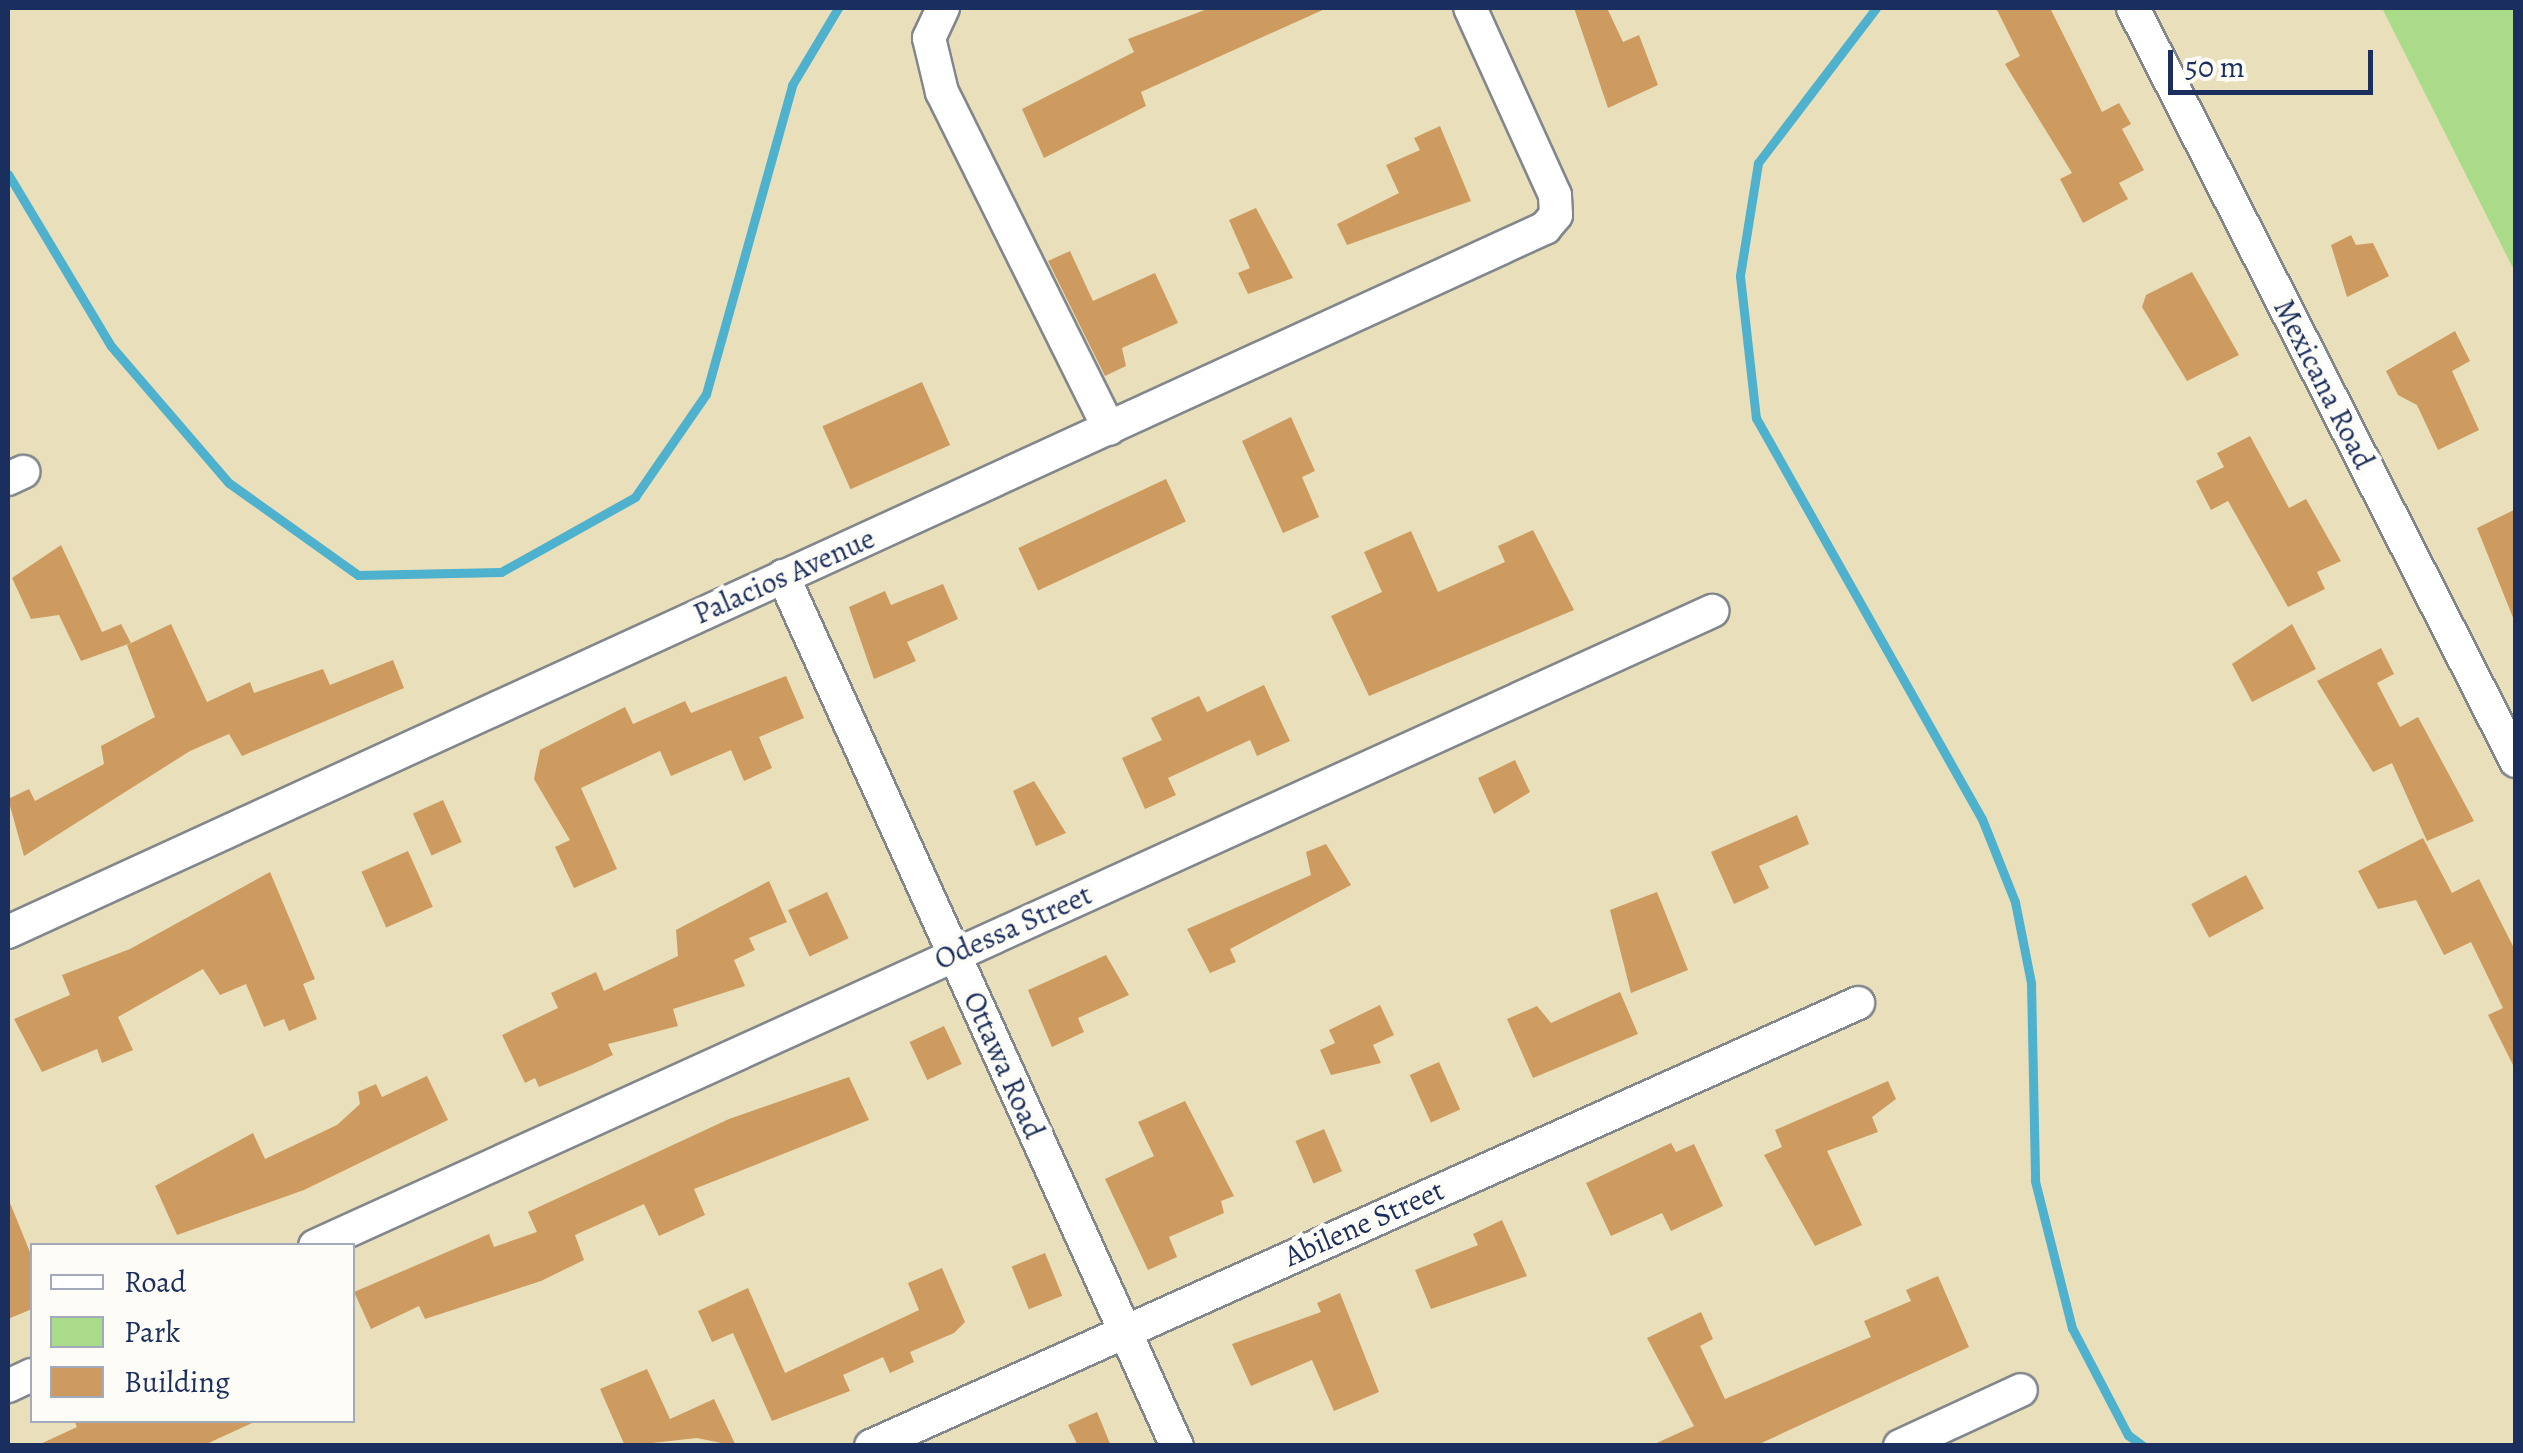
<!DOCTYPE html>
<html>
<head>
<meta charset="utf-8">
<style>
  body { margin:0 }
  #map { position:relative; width:2523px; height:1453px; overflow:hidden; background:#eadfbb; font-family:Alegreya,serif }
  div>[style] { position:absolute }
  .green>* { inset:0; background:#aadb89 }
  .stream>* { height:9px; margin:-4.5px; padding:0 4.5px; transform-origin:4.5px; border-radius:4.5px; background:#4eb1cd }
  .building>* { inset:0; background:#cd9b60; transform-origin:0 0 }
  .roads { filter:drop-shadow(2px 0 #82878c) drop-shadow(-2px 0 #82878c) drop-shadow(0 2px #82878c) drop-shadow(0 -2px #82878c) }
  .minor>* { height:32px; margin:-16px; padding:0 16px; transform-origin:16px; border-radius:16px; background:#fff }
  span { translate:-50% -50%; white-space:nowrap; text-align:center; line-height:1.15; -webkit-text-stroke:9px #fdfcf7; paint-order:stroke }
  .street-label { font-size:30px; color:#1b2f5e }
  .frame { position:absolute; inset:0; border:10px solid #1b2f5e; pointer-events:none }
  .legend { position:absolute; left:30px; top:1243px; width:325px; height:180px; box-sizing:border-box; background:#fdfcf7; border:2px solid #a3aaba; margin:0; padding:12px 18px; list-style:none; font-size:30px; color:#1b2f5e }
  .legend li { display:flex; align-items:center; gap:20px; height:50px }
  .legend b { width:50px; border:2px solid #a3aaba }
  .scale { position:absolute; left:2168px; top:50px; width:205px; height:45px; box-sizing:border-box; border:5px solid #1b2f5e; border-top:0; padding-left:12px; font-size:30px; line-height:35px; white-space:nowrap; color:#1b2f5e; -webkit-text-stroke:8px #fdfcf7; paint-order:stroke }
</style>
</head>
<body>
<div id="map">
  <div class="green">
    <i style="clip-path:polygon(2382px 8px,2515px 8px,2515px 272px)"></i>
  </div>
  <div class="stream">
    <i style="left:1876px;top:8px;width:195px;rotate:127.3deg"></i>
    <i style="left:1758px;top:163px;width:114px;rotate:99.1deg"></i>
    <i style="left:1740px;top:276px;width:143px;rotate:83.6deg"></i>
    <i style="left:1756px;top:418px;width:460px;rotate:60.6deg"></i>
    <i style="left:1982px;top:819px;width:89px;rotate:68.3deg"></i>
    <i style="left:2015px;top:902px;width:83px;rotate:78.8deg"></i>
    <i style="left:2031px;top:983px;width:198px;rotate:88.8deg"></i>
    <i style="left:2035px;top:1181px;width:152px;rotate:75.9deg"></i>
    <i style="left:2072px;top:1328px;width:121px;rotate:62.4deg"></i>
    <i style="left:2128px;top:1435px;width:19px;rotate:36deg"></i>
    <i style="left:8px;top:174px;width:200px;rotate:59.1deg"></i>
    <i style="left:111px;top:346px;width:181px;rotate:49.3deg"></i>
    <i style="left:229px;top:483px;width:158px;rotate:35.5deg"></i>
    <i style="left:358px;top:575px;width:143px;rotate:-1.2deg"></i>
    <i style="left:501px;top:572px;width:154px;rotate:-29.2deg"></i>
    <i style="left:635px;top:497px;width:125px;rotate:-55.4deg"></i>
    <i style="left:706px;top:394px;width:321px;rotate:-74.4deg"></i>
    <i style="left:792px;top:85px;width:90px;rotate:-59.1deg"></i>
  </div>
  <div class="building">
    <i style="clip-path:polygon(1210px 8px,1327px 8px,1141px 92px,1146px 106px,1044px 158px,1022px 109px,1134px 52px,1128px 39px)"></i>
    <i style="clip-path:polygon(1574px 8px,1607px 8px,1623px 42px,1639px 35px,1658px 85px,1608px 108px)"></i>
    <i style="clip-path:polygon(1996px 8px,2050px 8px,2102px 112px,2119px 103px,2131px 124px,2122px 129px,2144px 170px,2119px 183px,2128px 199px,2083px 223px,2060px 179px,2072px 173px,2005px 64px,2020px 56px)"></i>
    <i style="clip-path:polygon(1440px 126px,1471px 201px,1347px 245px,1337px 224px,1399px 193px,1386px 165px,1420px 150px,1414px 138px)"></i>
    <i style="clip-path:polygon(1256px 208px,1293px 278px,1248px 294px,1238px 273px,1250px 268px,1229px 220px)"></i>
    <i style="clip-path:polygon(2351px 235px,2356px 245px,2373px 243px,2389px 276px,2347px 297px,2331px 245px)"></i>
    <i style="clip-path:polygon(1070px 251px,1093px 301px,1155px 273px,1178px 323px,1122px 348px,1126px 366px,1105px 376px,1048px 261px)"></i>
    <i style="clip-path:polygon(2192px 272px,2239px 355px,2187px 381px,2142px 307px,2146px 295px)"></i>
    <i style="clip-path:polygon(2455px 331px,2470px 361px,2452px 371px,2479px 430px,2438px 450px,2417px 405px,2398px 395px,2386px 371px)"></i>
    <i style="left:922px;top:382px;width:69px;height:109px;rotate:66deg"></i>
    <i style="clip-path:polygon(1291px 417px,1315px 471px,1302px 477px,1319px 517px,1283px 533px,1242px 441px)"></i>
    <i style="clip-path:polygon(2250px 436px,2289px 508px,2306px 499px,2341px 561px,2317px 572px,2325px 589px,2288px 607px,2228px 501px,2211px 510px,2196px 481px,2224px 467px,2217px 453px)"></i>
    <i style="left:1166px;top:479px;width:47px;height:163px;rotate:65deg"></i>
    <i style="clip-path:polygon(2516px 509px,2516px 625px,2477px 528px)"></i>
    <i style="clip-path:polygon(1533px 530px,1574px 610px,1369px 696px,1331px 616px,1382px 592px,1364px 552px,1411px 531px,1438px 592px,1505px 562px,1498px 546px)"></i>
    <i style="clip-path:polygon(61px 545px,102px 632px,121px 624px,131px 643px,81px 661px,59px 615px,31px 619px,12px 578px)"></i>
    <i style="clip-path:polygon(943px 584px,958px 619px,907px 642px,916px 661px,874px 679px,849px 607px,885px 591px,891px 605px)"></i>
    <i style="clip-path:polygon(171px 624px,207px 702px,250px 682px,254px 693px,323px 669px,330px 685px,393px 660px,404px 688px,242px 756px,229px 734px,190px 751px,24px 856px,8px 799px,29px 789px,35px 801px,104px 764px,101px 746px,155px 717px,127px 645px)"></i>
    <i style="clip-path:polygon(2292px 624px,2316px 669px,2252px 702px,2232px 664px)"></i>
    <i style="clip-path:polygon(2381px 648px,2394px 674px,2377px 683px,2400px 727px,2418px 717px,2474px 821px,2427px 841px,2392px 763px,2373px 772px,2317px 681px)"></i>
    <i style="clip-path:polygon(786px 676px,804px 718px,759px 737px,772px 768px,744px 781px,731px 750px,671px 776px,660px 751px,581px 788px,617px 869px,574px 888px,555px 847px,570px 840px,534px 779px,540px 750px,625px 707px,633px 724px,685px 701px,691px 713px)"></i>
    <i style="clip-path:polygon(1264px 685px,1290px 741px,1257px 756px,1250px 740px,1168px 778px,1176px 795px,1145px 809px,1122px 758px,1162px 740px,1151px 718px,1199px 696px,1207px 712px)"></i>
    <i style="clip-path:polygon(1515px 760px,1530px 792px,1494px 814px,1478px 778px)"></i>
    <i style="clip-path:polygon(1034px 781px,1066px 833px,1036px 846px,1013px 791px)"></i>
    <i style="left:443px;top:800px;width:46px;height:33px;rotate:66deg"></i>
    <i style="clip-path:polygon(1797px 815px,1809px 844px,1759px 866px,1769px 888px,1734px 904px,1711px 852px)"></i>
    <i style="clip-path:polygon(2423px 838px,2452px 893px,2479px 879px,2516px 952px,2516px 1071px,2488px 1015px,2503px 1008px,2471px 942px,2444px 955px,2416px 900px,2378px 909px,2358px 871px)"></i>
    <i style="clip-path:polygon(1326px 844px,1351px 885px,1230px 949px,1236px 962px,1210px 973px,1187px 929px,1311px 875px,1306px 852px)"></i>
    <i style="left:408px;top:851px;width:61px;height:51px;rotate:66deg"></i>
    <i style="clip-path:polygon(270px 872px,315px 979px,303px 984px,317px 1019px,289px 1031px,284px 1019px,264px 1027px,246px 984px,220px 995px,203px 969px,118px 1017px,133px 1050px,102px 1063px,97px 1049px,42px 1072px,14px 1019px,70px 995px,62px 975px,130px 949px)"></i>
    <i style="left:2246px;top:875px;width:38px;height:62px;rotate:62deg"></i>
    <i style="clip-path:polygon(769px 881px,787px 922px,749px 938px,755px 950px,734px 960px,745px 986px,673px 1009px,678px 1026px,608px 1044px,613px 1055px,590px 1066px,539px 1087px,535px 1078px,525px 1083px,502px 1035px,558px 1008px,551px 993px,596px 972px,604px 991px,678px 956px,676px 930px)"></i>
    <i style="left:827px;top:892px;width:51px;height:43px;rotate:65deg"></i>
    <i style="clip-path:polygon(1657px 892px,1688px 970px,1631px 993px,1610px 910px)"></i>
    <i style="clip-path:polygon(1106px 955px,1129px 995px,1078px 1018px,1084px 1032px,1052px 1047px,1028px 990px)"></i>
    <i style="clip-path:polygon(1620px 992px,1638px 1034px,1533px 1078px,1507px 1019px,1537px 1006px,1551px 1023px)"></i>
    <i style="clip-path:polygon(1380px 1005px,1394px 1035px,1373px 1045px,1381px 1063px,1331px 1075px,1320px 1050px,1335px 1043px,1329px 1030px)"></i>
    <i style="left:944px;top:1026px;width:42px;height:38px;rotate:65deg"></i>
    <i style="left:1439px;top:1062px;width:52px;height:32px;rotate:66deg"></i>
    <i style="clip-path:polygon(427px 1076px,448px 1120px,304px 1190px,177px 1235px,155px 1186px,253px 1133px,265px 1159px,337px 1125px,360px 1104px,358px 1092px,376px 1084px,382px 1097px)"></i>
    <i style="clip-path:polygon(849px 1077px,869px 1120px,694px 1189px,705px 1215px,659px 1236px,644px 1204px,575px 1235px,584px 1260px,541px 1281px,425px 1319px,419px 1306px,371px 1329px,354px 1292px,489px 1234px,494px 1247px,537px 1232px,528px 1212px,729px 1119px)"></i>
    <i style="clip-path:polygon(1888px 1081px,1896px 1099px,1872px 1117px,1878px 1132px,1827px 1151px,1862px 1225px,1815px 1246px,1764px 1155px,1782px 1147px,1775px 1130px)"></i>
    <i style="clip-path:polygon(1185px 1101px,1234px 1196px,1221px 1201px,1224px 1213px,1169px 1237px,1177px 1257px,1148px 1270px,1105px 1179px,1154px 1156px,1138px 1122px)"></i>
    <i style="left:1324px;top:1129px;width:46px;height:31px;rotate:67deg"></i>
    <i style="clip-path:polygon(1671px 1143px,1676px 1152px,1694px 1144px,1723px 1206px,1671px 1231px,1662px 1213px,1611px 1236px,1586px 1183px)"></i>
    <i style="clip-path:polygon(8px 1198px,32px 1257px,32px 1309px,8px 1319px)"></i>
    <i style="clip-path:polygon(1502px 1220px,1527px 1276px,1431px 1309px,1415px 1270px,1478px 1245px,1473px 1234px)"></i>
    <i style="left:1045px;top:1253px;width:46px;height:36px;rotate:68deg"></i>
    <i style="clip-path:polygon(942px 1268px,965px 1322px,954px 1333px,910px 1352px,914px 1362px,890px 1373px,883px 1357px,843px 1375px,850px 1391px,772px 1421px,733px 1333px,712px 1342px,698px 1311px,748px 1288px,785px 1373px,919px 1310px,908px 1283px)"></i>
    <i style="clip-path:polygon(1938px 1276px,1969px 1347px,1755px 1446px,1650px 1446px,1694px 1426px,1647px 1338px,1701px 1312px,1713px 1339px,1700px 1346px,1725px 1399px,1871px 1337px,1864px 1321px,1911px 1301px,1906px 1290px)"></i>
    <i style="clip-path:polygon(1340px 1293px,1379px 1392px,1334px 1411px,1312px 1360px,1251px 1386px,1232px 1344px,1321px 1312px,1317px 1303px)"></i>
    <i style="clip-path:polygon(647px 1369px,670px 1419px,714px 1399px,736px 1446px,697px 1438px,625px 1446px,600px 1389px)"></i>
    <i style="clip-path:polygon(1097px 1412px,1111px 1446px,1078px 1446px,1068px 1425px)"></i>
    <i style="clip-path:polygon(74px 1420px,259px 1420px,202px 1446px,36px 1446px,77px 1427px)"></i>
  </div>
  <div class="roads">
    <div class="minor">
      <i style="left:943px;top:8px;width:33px;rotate:115deg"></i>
      <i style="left:929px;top:38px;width:56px;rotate:76.5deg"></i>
      <i style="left:942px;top:92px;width:376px;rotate:63.6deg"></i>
      <i style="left:2133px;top:8px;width:845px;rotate:63.04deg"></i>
      <i style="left:8px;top:479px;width:17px;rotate:-25deg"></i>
      <i style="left:783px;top:576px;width:955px;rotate:65.64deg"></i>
      <i style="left:8px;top:932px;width:1691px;rotate:-24.61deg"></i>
      <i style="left:1545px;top:228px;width:17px;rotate:-50deg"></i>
      <i style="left:1556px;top:215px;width:20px;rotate:-93deg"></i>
      <i style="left:1555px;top:195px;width:205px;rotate:-114.4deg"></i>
      <i style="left:315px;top:1246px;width:1535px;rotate:-24.44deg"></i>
      <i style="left:8px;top:1386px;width:26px;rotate:-25deg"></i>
      <i style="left:871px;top:1446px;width:1082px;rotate:-24.17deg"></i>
      <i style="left:1900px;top:1446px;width:133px;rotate:-24.8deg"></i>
    </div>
  </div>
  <div class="street-label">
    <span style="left:2324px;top:384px;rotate:63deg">Mexicana Road</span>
    <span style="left:784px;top:576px;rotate:-24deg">Palacios Avenue</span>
    <span style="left:1013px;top:927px;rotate:-24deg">Odessa Street</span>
    <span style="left:1004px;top:1065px;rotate:66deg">Ottawa Road</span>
    <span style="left:1364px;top:1223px;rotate:-24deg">Abilene Street</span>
  </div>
  <div class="frame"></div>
  <ul class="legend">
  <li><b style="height:12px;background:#fff"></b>Road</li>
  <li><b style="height:28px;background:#aadb89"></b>Park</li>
  <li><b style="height:28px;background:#cd9b60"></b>Building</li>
  </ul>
  <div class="scale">50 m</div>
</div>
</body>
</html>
